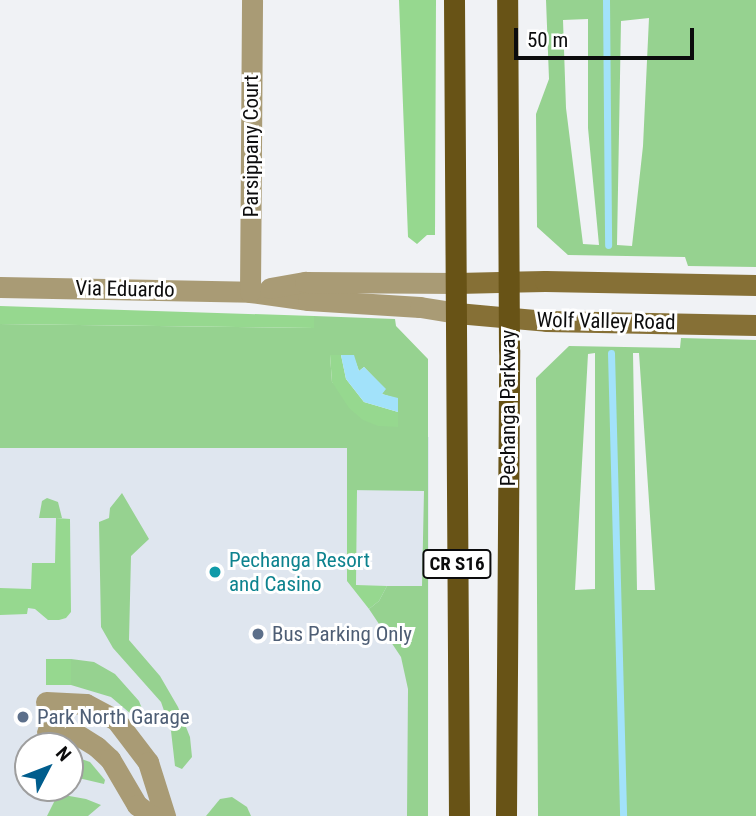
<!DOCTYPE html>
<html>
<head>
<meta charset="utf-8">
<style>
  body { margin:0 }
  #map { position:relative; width:756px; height:816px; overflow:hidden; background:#f0f2f5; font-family:"Roboto Condensed",sans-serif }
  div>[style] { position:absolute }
  .built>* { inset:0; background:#dfe6ef }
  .green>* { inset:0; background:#96d290 }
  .forest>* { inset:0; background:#96d88f; transform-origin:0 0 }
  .water>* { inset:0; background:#a2e2fa }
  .stream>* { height:7px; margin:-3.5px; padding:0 3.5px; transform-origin:3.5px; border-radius:3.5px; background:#a2e2fa }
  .street>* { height:21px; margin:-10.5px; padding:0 10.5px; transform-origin:10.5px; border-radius:10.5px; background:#a99b75 }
  .secondary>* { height:21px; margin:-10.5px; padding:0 10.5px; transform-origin:10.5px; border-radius:10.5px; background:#867036 }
  .primary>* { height:21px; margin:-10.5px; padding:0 10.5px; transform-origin:10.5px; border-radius:10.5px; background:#685316 }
  .dots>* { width:19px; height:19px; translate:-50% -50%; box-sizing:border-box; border:4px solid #fff; border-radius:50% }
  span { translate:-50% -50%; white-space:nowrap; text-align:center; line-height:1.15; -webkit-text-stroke:6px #fff; paint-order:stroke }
  .shield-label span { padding:2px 5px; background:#fff; border:2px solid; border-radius:5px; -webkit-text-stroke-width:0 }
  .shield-label { font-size:19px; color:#0c0c0d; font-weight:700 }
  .street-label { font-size:21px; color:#0c0c0d }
  .culture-label { font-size:21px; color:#0d838f }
  .left { translate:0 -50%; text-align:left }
  .service-label { font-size:21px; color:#4e5e75 }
  .north { position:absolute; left:14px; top:732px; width:70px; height:70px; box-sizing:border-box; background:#fff; border:2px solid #9e9e9e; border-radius:50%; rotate:48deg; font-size:19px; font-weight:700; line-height:28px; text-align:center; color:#0c0c0d }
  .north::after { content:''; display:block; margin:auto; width:24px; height:32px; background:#005d8d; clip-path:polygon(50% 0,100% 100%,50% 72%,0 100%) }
  .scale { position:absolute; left:514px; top:28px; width:180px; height:32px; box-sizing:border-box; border:4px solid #0c0c0d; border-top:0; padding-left:9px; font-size:21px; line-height:24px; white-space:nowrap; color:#0c0c0d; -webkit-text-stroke:5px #fff; paint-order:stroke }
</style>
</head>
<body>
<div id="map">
  <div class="built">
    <i style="clip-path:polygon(evenodd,429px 437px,428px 816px,0 816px,0 439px,429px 437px,28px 746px,70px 746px,70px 788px,28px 788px,28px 746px)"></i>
  </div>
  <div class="green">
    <i style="clip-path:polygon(evenodd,546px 0,756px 0,756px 267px,688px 266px,685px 257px,568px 255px,537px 227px,536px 114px,549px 79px,546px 0,649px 18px,643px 146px,632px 246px,617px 245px,621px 21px,649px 18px,546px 0,588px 19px,588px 128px,599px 245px,583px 244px,566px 108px,563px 20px,588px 19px)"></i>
    <i style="clip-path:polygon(evenodd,314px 316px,395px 319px,396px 326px,428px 359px,428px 816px,407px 816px,408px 689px,401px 657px,369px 609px,379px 601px,387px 586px,422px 586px,424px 491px,347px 490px,347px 448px,0 448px,0 324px,314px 328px,314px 316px,330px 355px,353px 355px,359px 371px,364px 367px,385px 389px,382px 394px,398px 399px,398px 427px,332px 382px,330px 355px)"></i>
    <i style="clip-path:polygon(evenodd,681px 338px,756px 340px,756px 816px,538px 816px,536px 378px,569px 346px,680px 348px,681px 338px,595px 353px,595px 589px,575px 590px,588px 354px,595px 353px,681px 338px,633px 353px,639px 353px,655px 590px,637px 590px,633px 353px)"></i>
    <i style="clip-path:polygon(122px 493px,149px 539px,131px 556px,129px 640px,160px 676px,178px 707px,190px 737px,192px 757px,182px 769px,175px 766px,171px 731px,161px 702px,113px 648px,101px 627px,99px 522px,109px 518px,110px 508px)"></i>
    <i style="clip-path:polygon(47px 498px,58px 502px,62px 518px,39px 518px,42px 501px)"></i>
    <i style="clip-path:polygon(71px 659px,94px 662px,115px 674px,139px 701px,148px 724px,144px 725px,111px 697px,71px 685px)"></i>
    <i style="clip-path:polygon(70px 755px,90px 762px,105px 780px,104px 784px,70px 776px)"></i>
    <i style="clip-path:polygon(47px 792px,86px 799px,101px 805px,88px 816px,47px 816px,55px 800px,47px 799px)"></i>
    <i style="clip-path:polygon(232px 797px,247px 807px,251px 816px,206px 816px,220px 799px)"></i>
  </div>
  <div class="forest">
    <i style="clip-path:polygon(399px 0,436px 0,435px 235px,427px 235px,417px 244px,408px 237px)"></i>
    <i style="clip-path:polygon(0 306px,314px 316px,314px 328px,0 324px)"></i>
    <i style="clip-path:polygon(330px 355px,341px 355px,346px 379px,364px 402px,398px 412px,398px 427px,378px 426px,363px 420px,349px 408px,332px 382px)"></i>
    <i style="clip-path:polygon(347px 490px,357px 490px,356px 585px,387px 586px,379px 601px,369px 609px,347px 581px)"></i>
    <i style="clip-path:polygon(56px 518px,70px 519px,71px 612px,66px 618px,59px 620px,48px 620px,35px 609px,28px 608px,27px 614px,0 615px,0 588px,31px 589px,32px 563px,55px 563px)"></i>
    <i style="left:46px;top:659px;width:25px;height:26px"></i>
  </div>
  <div class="water">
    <i style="clip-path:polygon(341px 355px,354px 355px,359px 371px,364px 367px,386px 389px,382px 394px,398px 398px,398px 412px,364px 402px,346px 379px)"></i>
  </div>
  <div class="stream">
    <i style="left:606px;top:0;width:245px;rotate:89.5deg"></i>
    <i style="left:611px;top:353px;width:463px;rotate:88.5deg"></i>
  </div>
  <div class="street">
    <i style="left:0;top:287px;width:250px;rotate:1.1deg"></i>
    <i style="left:250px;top:292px;width:59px;rotate:7.9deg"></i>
    <i style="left:308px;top:300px;width:112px;rotate:3.6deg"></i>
    <i style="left:420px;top:307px;width:37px;rotate:9deg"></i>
    <i style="left:270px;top:288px;width:36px;rotate:-10deg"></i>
    <i style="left:305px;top:282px;width:152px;rotate:0.4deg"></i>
    <i style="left:250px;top:292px;width:292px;rotate:-89.6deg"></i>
    <i style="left:46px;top:702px;width:40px;rotate:2.9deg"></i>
    <i style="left:86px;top:704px;width:34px;rotate:28deg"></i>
    <i style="left:116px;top:720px;width:53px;rotate:52.7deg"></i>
    <i style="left:148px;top:762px;width:57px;rotate:72.5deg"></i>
    <i style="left:47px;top:732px;width:31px;rotate:6deg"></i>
    <i style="left:78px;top:735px;width:22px;rotate:32deg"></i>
    <i style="left:97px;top:747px;width:18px;rotate:43deg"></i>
    <i style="left:110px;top:759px;width:53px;rotate:59.6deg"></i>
    <i style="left:137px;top:805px;width:19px;rotate:36deg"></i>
  </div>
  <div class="secondary">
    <i style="left:457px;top:283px;width:88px;rotate:-1.3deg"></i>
    <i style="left:545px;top:281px;width:211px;rotate:1.1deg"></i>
    <i style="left:457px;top:313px;width:89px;rotate:5.1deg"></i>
    <i style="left:546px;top:321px;width:210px;rotate:1.1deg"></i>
  </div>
  <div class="primary">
    <i style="left:454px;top:0;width:816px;rotate:89.65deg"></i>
    <i style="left:506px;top:816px;width:466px;rotate:-89.6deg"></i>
    <i style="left:509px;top:350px;width:350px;rotate:-90.3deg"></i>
  </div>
  <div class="dots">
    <i style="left:215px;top:572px;background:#0f9aa8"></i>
    <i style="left:258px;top:634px;background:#5c6f8a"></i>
    <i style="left:23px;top:717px;background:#5c6f8a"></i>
  </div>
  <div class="shield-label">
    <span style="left:457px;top:564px">CR S16</span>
  </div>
  <div class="street-label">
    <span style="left:251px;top:146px;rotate:-90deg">Parsippany Court</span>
    <span style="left:125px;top:289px;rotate:1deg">Via Eduardo</span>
    <span style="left:606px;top:321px;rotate:1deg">Wolf Valley Road</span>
    <span style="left:508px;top:408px;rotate:-90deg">Pechanga Parkway</span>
  </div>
  <div class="culture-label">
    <span class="left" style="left:229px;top:572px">Pechanga Resort<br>and Casino</span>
  </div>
  <div class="service-label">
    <span class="left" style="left:272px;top:634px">Bus Parking Only</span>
    <span class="left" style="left:37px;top:717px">Park North Garage</span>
  </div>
  <div class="north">N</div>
  <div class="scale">50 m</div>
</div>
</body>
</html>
